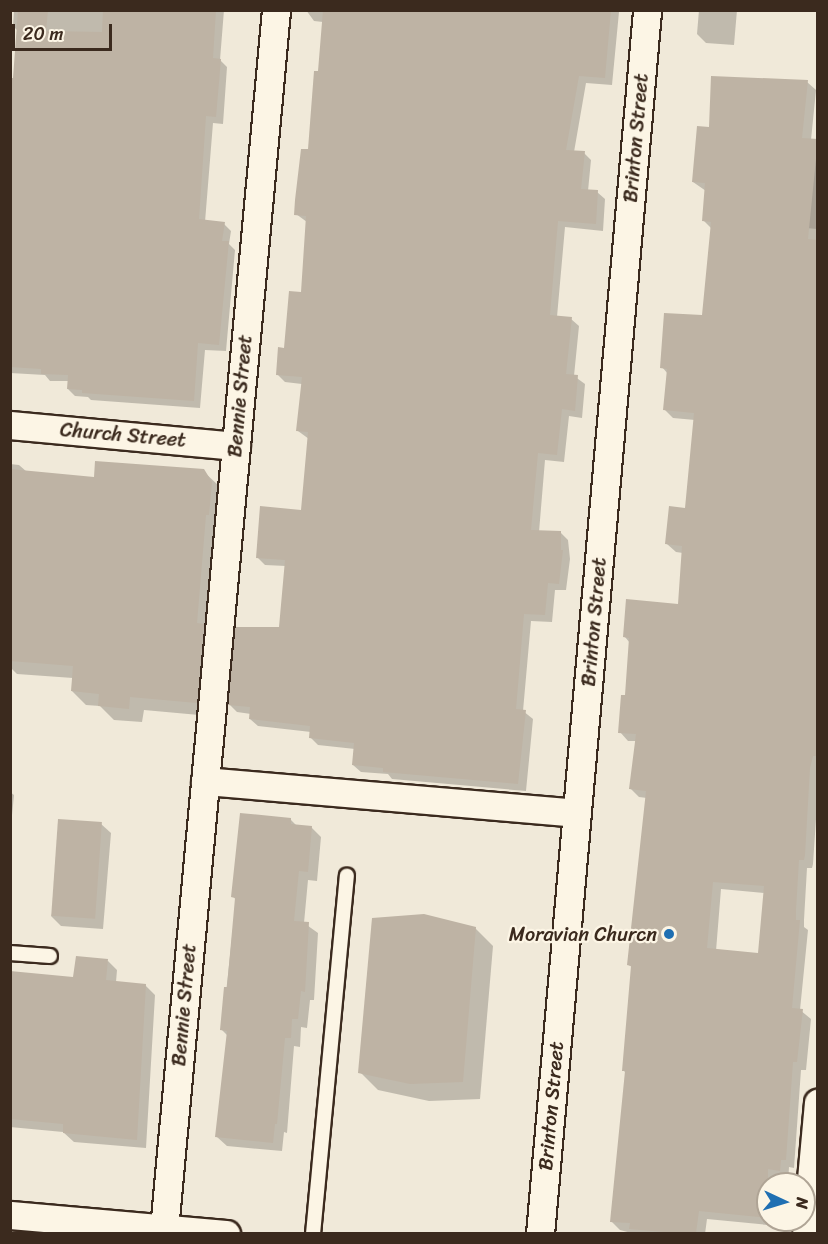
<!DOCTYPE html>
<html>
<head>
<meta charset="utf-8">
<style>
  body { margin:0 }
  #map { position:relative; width:828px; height:1244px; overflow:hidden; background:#f0e9d9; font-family:Sriracha,sans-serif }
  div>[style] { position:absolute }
  .green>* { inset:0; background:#d2c9ba }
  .shadow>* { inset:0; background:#0003 }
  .building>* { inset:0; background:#beb3a4; transform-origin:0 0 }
  .roads { filter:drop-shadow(2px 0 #3b2a1e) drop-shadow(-2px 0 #3b2a1e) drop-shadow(0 2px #3b2a1e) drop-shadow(0 -2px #3b2a1e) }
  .lane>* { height:14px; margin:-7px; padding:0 7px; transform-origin:7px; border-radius:7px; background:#fcf5e5 }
  .street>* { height:27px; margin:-13.5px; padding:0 13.5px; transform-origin:13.5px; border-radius:13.5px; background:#fcf5e5 }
  .dots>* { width:16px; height:16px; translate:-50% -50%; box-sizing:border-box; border:3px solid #fcf5e5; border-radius:50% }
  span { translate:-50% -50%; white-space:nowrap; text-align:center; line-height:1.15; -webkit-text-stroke:4.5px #fcf5e5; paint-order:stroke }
  .street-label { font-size:20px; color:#3b2a1e }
  .poi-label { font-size:20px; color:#3b2a1e }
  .right { translate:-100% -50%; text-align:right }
  .frame { position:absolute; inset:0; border:12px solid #3b2a1e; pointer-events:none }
  .north { position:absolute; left:756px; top:1172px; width:60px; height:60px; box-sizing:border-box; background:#fcf5e5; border:2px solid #afa495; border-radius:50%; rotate:94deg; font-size:16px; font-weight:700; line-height:24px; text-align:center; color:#3b2a1e }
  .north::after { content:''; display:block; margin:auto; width:21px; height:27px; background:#1f6fb2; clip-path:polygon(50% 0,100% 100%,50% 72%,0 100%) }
  .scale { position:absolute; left:12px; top:24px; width:100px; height:27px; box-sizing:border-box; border:3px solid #3b2a1e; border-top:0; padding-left:8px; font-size:18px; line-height:21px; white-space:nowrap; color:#3b2a1e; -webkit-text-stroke:4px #fcf5e5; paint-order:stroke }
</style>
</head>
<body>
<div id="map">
  <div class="green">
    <i style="clip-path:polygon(817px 134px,817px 229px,806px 228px)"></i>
  </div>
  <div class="shadow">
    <i style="clip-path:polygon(14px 10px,224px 10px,220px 60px,227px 67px,223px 124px,213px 123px,205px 222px,224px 224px,231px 231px,229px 244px,235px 250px,226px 351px,205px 350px,200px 408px,91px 400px,88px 397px,75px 396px,68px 389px,69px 381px,50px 381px,45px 375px,10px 373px,10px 80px,15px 80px,18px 31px,13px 26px)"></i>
    <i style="clip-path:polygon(306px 10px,619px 12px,612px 85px,586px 83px,574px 152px,584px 153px,591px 160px,588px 191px,597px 192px,605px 199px,603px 231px,565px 227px,557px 317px,571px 319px,579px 326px,574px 376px,585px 384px,582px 418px,569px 416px,564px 462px,545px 460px,539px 532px,561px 533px,568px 540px,570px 559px,566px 590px,555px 590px,552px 622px,531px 621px,523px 711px,533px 719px,526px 791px,392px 779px,388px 774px,361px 772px,353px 765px,355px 749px,318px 745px,310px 737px,311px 732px,258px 726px,250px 719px,251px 714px,237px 712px,230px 705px,280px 629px,286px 566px,265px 565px,257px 557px,302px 512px,309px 439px,298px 431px,302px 384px,285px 382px,278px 375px,302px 294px,307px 222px,296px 214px,309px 151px,320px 73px,323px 22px,314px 21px)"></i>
    <i style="clip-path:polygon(699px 10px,737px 10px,734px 45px,706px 43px,697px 34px)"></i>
    <i style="clip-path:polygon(evenodd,807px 82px,816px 90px,811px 140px,818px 140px,818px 789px,813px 864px,812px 868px,807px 868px,804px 920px,804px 927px,808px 930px,800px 1010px,811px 1019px,806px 1070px,801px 1070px,794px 1168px,789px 1167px,788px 1184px,768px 1184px,768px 1220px,779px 1220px,778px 1226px,707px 1219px,705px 1234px,635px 1234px,620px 1230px,611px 1221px,626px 1073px,623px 1070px,633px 968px,629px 965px,647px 798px,639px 797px,630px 788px,637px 741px,628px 741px,620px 732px,627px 697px,630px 643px,625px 637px,679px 605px,683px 553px,676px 552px,667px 544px,687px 509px,695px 420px,673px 418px,665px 410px,668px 374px,662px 367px,703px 317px,712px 229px,704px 221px,706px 191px,693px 182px,710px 129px,807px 82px,721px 889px,765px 893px,759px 955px,716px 951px,721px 889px)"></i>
    <i style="clip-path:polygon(10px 464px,19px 465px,27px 472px,95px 478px,203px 471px,218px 485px,225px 497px,210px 716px,144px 710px,142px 722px,114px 720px,100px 706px,86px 705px,72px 691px,73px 678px,17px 674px,10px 667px)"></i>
    <i style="clip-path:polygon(10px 792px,14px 795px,11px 825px,10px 825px)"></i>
    <i style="clip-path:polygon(291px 820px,297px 826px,311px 827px,321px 837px,317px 881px,308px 880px,304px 923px,318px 933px,314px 1000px,310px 1000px,307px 1028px,301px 1027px,300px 1047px,294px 1046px,287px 1133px,284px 1132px,282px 1151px,227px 1146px,217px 1137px,228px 1036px,222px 1030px,236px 900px,233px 896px)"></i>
    <i style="clip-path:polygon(101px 824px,111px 833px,103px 929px,61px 926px,51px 916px)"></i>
    <i style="clip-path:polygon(475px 928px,493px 946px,480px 1099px,429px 1101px,378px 1090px,360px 1072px)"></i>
    <i style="clip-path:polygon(108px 961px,117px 970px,116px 982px,145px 985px,155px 995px,146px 1148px,74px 1142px,63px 1132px,10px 1127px,10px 973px,75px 978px)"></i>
  </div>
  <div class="building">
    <i style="clip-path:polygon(18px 10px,48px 10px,46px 31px,102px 32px,103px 10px,216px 10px,213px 58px,221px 59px,216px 117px,206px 116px,199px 219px,225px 222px,222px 241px,229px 241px,219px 345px,198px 343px,194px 401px,82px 393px,82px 390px,67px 389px,68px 375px,41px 374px,41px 369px,10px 367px,10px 78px,13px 78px)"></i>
    <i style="clip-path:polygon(323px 10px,611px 10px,605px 78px,579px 76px,566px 150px,585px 151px,581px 189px,598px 190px,596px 224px,558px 221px,550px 315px,572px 317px,566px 374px,578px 375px,575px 411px,562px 409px,557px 455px,538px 453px,531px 530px,561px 531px,561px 550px,563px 550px,559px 584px,548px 583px,545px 615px,524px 614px,516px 709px,526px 710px,518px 784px,383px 772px,383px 768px,352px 765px,354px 743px,309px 738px,310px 726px,249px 719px,250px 707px,228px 705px,235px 627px,279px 627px,285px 560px,256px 558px,260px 506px,301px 510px,308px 432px,296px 431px,302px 377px,276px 375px,278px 347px,284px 348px,289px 291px,301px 292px,306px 216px,294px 215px,295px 200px,301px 149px,308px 149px,314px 71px,318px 71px)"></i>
    <i style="clip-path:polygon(evenodd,711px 76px,808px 80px,802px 138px,818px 139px,808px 239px,818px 240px,818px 756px,813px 756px,810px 768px,805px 855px,804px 860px,799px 860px,796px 910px,796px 920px,800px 920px,792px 1008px,803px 1009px,797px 1062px,793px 1062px,786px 1160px,781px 1160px,780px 1171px,768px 1169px,768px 1218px,699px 1211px,696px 1233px,676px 1233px,629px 1229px,630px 1223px,610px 1222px,625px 1071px,622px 1071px,631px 966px,627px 965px,646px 791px,629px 789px,636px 734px,618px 733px,621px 695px,625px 695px,629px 638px,623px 637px,626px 599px,678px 604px,682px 546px,665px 544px,669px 506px,685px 508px,694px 413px,663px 410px,667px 369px,660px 368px,664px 313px,702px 315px,711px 222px,702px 221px,705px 183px,692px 182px,697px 126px,709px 127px,711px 76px,713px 882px,764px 886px,758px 953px,707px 948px,713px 882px)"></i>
    <i style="clip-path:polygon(95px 461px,204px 469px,212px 482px,209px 515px,206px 515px,197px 623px,204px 624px,197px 703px,130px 697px,129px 709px,98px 706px,99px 694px,71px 691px,73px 666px,10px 661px,10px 469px,94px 477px)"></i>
    <i style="clip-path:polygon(240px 813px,291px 818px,291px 824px,312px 826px,308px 872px,299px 871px,294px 921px,309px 922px,305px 992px,301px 991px,298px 1019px,292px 1019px,291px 1038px,285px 1038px,277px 1124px,275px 1124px,273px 1143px,215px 1137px,227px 1031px,220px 1030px,224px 987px,227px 987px,235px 898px,231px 897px)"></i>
    <i style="left:58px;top:819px;width:44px;height:97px;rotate:4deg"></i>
    <i style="clip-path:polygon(424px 914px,476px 927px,463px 1082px,410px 1084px,358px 1073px,372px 918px)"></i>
    <i style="clip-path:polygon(76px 956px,108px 959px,106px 980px,146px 984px,137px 1140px,63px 1133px,63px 1124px,10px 1119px,10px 971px,73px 977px)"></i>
  </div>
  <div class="roads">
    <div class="lane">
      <i style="left:10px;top:953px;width:40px;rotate:4.3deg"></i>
      <i style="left:313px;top:1234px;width:360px;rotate:-84.6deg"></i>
    </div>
    <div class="street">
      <i style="left:10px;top:425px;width:227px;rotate:5.3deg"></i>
      <i style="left:205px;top:781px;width:373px;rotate:4.9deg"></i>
      <i style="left:10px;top:1215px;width:217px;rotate:5deg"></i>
      <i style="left:164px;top:1229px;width:1224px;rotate:-84.75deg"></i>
      <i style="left:540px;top:1234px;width:1229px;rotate:-85deg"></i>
      <i style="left:806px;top:1234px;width:132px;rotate:-84.8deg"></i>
    </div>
  </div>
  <div class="dots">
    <i style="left:669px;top:934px;background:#1f6fb2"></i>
  </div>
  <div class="street-label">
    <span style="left:636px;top:138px;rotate:-85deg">Brinton Street</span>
    <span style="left:240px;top:396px;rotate:-85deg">Bennie Street</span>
    <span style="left:123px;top:435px;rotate:5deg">Church Street</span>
    <span style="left:594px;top:622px;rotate:-85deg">Brinton Street</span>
    <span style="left:184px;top:1005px;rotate:-85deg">Bennie Street</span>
    <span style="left:551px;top:1106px;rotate:-85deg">Brinton Street</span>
  </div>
  <div class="poi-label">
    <span class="right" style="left:657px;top:934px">Moravian Churcn</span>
  </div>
  <div class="frame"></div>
  <div class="north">N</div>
  <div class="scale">20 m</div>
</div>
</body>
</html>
